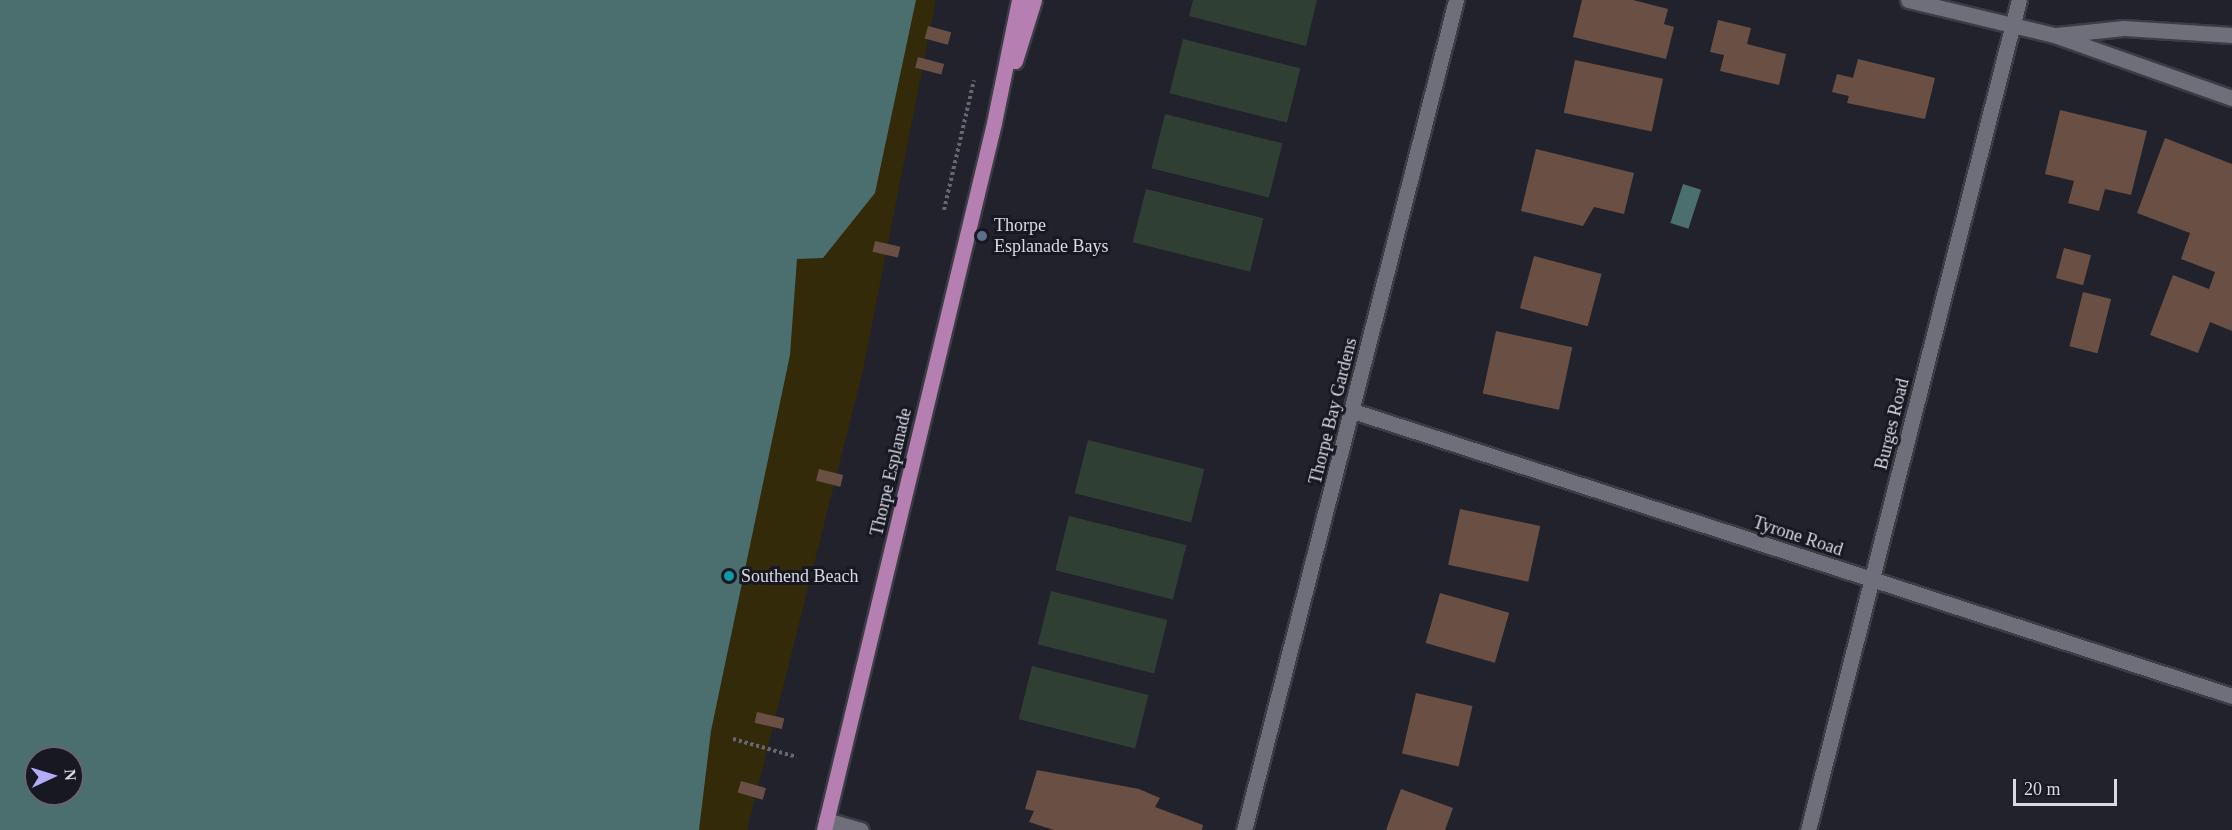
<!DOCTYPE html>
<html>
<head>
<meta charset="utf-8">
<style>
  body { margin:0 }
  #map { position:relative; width:2232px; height:830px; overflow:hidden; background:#22222c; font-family:"Times New Roman",serif }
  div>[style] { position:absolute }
  .green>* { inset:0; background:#2f3f34; transform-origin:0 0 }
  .sand>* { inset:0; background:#322a08 }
  .water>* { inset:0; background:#4b6e6e; transform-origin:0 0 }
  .building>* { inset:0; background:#6a5044; transform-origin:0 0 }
  .path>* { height:4px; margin-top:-2px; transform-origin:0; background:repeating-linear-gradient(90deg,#676770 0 3px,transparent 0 6px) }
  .roads { filter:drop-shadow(2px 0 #3c3c45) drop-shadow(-2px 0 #3c3c45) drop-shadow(0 2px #3c3c45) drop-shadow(0 -2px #3c3c45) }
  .minor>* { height:15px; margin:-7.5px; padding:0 7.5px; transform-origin:7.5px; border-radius:7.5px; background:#6e6f7a }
  .major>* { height:15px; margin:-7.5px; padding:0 7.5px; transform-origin:7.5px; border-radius:7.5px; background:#b67fb1 }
  .dots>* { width:16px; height:16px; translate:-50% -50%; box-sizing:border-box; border:3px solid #181822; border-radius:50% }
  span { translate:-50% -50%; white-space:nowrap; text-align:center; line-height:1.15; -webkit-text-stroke:6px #181822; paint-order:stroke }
  .poi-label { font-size:18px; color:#d9d9e0 }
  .left { translate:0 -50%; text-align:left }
  .street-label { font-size:18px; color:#d9d9e0 }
  .north { position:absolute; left:24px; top:746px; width:60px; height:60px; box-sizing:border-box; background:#181822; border:2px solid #65656e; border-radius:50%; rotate:86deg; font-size:16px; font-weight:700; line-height:24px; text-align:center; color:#d9d9e0 }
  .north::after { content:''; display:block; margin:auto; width:21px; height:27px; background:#b3adf9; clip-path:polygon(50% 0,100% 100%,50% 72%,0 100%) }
  .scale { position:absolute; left:2013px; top:779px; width:104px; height:27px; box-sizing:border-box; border:3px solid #d9d9e0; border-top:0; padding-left:8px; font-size:18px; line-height:21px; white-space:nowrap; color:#d9d9e0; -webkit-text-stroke:4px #181822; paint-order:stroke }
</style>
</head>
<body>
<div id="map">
  <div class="green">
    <i style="clip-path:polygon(1193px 0,1317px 0,1306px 46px,1189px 16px)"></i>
    <i style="left:1183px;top:39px;width:121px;height:56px;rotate:14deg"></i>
    <i style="left:1165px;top:114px;width:121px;height:56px;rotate:14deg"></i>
    <i style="left:1146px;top:189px;width:121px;height:55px;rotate:14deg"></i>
    <i style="left:1088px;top:440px;width:120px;height:55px;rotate:14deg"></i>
    <i style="left:1069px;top:516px;width:121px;height:56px;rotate:14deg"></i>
    <i style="left:1051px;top:591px;width:120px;height:55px;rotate:14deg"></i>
    <i style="left:1032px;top:666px;width:120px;height:55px;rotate:14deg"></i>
  </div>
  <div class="sand">
    <i style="clip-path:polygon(778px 0,936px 0,863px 370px,747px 830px,589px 830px)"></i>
  </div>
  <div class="water">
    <i style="clip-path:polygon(evenodd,0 0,916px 0,875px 193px,823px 258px,797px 259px,790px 355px,711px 731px,699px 830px,0 830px,0 0,36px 758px,72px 758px,72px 794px,36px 794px,36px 758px)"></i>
    <i style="left:1683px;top:184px;width:19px;height:41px;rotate:18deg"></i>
  </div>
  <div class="building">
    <i style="clip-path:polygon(1582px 0,1633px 0,1668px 9px,1664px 24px,1674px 27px,1666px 59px,1573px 37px)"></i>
    <i style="clip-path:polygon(1718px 20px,1751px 28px,1747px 44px,1786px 54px,1779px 85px,1720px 71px,1724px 55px,1710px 52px)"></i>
    <i style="left:928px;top:26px;width:24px;height:13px;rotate:15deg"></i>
    <i style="left:918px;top:57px;width:27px;height:11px;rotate:15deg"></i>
    <i style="clip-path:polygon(1858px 59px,1935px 78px,1925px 119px,1847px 103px,1849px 96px,1832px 92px,1837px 74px,1853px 78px)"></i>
    <i style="left:1575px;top:60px;width:90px;height:54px;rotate:12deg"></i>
    <i style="clip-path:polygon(2060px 110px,2147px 131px,2131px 195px,2105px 189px,2099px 211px,2068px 203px,2074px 181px,2045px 174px)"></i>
    <i style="clip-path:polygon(2165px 138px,2232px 164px,2232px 331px,2210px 322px,2198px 353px,2150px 335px,2173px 275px,2209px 289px,2215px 272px,2181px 259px,2190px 233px,2137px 213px)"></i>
    <i style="clip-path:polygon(1536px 149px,1634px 173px,1624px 214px,1594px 207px,1583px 226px,1521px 211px)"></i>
    <i style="left:875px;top:241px;width:26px;height:11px;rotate:13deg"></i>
    <i style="left:2064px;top:248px;width:28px;height:31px;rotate:15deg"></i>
    <i style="left:1534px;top:256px;width:70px;height:54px;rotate:15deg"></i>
    <i style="left:2083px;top:292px;width:29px;height:56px;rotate:14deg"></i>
    <i style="left:1496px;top:331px;width:78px;height:64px;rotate:12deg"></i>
    <i style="left:819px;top:469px;width:25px;height:12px;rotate:14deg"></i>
    <i style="left:1460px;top:509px;width:82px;height:57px;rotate:12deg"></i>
    <i style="left:1440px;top:593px;width:72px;height:52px;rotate:16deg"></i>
    <i style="left:1416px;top:693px;width:58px;height:62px;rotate:13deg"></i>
    <i style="left:757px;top:712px;width:28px;height:11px;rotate:13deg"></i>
    <i style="clip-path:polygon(1037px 770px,1139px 789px,1160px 798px,1155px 807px,1203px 825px,1202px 830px,1054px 830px,1029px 822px,1034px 811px,1025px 809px)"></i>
    <i style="left:741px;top:781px;width:26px;height:12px;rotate:16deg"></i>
    <i style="clip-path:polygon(1401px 789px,1453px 808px,1445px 830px,1386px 830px)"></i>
  </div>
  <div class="path">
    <i style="left:944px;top:210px;width:133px;rotate:-77deg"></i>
    <i style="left:733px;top:739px;width:66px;rotate:15.7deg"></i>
  </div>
  <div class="roads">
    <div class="minor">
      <i style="left:1908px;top:0;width:150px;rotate:13.5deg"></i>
      <i style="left:2054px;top:35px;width:189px;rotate:19.5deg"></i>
      <i style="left:2057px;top:35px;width:67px;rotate:-6deg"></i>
      <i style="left:2124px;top:28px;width:108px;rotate:3.7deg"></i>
      <i style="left:1353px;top:411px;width:924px;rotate:17.96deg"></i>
      <i style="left:826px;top:820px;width:36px;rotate:16deg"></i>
      <i style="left:1244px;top:830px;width:857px;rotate:-75.67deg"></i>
      <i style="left:1808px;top:830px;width:856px;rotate:-75.74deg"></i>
    </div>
    <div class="major">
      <i style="left:1015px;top:61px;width:64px;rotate:-72.7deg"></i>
      <i style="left:824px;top:830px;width:727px;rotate:-76.48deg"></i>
      <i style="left:994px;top:123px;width:126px;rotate:-78.5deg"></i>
    </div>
  </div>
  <div class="dots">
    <i style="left:982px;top:236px;background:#5c6f8a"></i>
    <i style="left:729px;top:576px;background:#0f9aa8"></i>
  </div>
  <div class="poi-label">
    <span class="left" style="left:994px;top:236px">Thorpe<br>Esplanade Bays</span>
    <span class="left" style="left:741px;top:576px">Southend Beach</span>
  </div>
  <div class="street-label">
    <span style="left:1333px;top:411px;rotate:-76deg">Thorpe Bay Gardens</span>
    <span style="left:1892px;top:424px;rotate:-76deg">Burges Road</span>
    <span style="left:891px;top:472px;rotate:-77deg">Thorpe Esplanade</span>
    <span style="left:1798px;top:536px;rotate:18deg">Tyrone Road</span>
  </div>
  <div class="north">N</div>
  <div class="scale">20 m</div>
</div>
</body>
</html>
